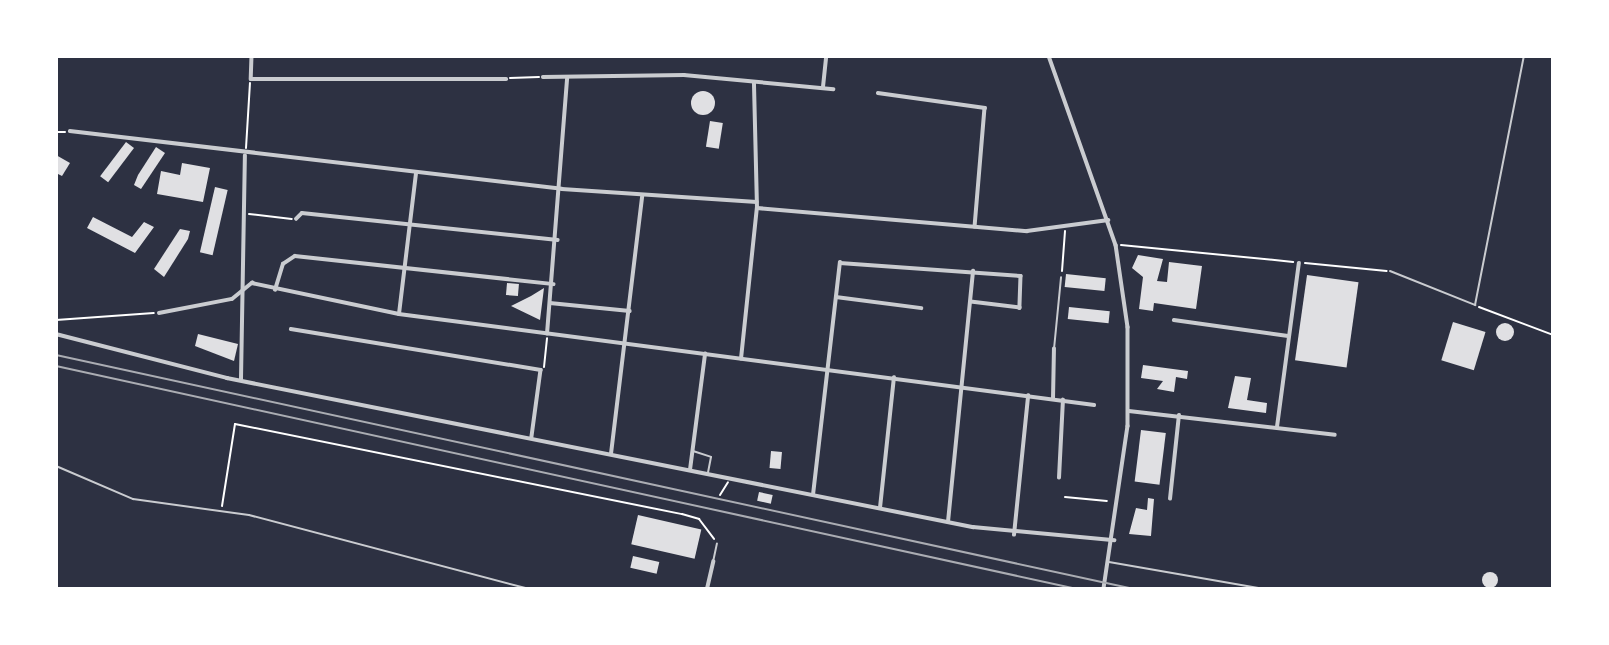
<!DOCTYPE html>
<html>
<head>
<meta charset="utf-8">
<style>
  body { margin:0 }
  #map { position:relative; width:1609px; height:645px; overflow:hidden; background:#2d3142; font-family:Rubik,sans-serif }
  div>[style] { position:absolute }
  .building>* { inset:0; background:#e0e0e3; transform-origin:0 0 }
  .round { border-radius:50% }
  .path>* { height:2px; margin:-1px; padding:0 1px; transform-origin:1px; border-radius:1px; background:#fff }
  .service>* { height:2px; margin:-1px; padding:0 1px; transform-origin:1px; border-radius:1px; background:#caccd0 }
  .minor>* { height:3.5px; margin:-1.75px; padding:0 1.75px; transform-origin:1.75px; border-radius:1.75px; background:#caccd0 }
  .rail>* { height:2px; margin:-1px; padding:0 1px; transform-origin:1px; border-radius:1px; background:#abadb3 }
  span { translate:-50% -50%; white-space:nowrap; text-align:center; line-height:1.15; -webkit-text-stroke:5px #fff; paint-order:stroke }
  .frame { position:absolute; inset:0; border:58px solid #fff; pointer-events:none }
</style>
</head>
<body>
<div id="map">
  <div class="building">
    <i class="round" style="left:691px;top:91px;width:24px;height:24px"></i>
    <i style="left:710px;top:121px;width:13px;height:26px;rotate:9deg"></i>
    <i style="left:126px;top:142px;width:10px;height:43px;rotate:37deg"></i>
    <i style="clip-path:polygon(156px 147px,165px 153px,141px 189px,134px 185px,138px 175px)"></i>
    <i style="clip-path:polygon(56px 155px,70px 163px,62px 176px,56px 173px)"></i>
    <i style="clip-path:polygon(182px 163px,210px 168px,203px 202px,157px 194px,161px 171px,180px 175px)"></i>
    <i style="left:215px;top:187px;width:13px;height:67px;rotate:13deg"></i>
    <i style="clip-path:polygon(93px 217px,132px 237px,144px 222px,154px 227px,135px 253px,87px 228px)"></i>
    <i style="clip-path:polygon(180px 229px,190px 231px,188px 239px,164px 277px,154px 269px)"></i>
    <i style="clip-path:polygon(1138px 255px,1163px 259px,1157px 281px,1167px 282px,1169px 262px,1202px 266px,1196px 309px,1154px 303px,1153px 311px,1139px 309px,1143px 277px,1132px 268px)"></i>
    <i style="left:1066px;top:274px;width:40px;height:13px;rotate:6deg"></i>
    <i style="left:1307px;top:275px;width:52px;height:86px;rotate:8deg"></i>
    <i style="left:507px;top:283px;width:12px;height:12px;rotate:5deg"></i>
    <i style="clip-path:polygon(544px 288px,540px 320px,511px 306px,531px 296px)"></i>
    <i style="left:1069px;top:307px;width:41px;height:12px;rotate:6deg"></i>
    <i style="left:1453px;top:322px;width:34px;height:40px;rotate:17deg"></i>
    <i class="round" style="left:1496px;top:323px;width:18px;height:18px"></i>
    <i style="clip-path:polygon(198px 334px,238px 344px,234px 361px,195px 346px)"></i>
    <i style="clip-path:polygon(1143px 365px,1188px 371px,1187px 379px,1176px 377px,1174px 392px,1157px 389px,1163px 381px,1141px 378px)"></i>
    <i style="clip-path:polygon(1235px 376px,1251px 378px,1247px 400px,1267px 403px,1266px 413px,1228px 408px)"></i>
    <i style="left:1141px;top:430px;width:25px;height:52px;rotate:7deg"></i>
    <i style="left:771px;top:451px;width:11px;height:17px;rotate:5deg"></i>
    <i style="left:759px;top:492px;width:14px;height:9px;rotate:12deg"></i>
    <i style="clip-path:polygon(1148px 498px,1154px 499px,1151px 536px,1129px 534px,1136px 508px,1147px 510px)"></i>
    <i style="left:638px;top:515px;width:65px;height:30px;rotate:13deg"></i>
    <i style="left:633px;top:556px;width:27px;height:12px;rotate:13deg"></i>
    <i class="round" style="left:1482px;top:572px;width:16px;height:16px"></i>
  </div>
  <div class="path">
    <i style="left:510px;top:78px;width:29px;rotate:-2deg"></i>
    <i style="left:56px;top:132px;width:9px"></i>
    <i style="left:246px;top:148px;width:65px;rotate:-86.5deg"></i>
    <i style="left:249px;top:214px;width:43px;rotate:6.6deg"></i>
    <i style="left:1121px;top:245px;width:173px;rotate:5.6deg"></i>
    <i style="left:1305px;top:263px;width:82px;rotate:5.6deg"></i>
    <i style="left:1062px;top:271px;width:40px;rotate:-85.7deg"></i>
    <i style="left:1479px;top:307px;width:79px;rotate:20.7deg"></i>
    <i style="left:56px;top:320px;width:98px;rotate:-4.1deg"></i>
    <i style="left:544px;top:367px;width:29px;rotate:-84deg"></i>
    <i style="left:720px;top:495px;width:15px;rotate:-58deg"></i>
    <i style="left:1065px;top:497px;width:42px;rotate:5.4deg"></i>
    <i style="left:222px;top:506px;width:83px;rotate:-81deg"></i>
    <i style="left:235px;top:424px;width:456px;rotate:11.4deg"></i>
    <i style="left:682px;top:514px;width:18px;rotate:16deg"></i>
    <i style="left:699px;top:519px;width:25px;rotate:53deg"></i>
  </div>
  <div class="service">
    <i style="left:1390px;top:271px;width:92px;rotate:21.8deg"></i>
    <i style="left:1475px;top:305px;width:254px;rotate:-78.9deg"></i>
    <i style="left:1054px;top:349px;width:72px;rotate:-84.4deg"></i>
    <i style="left:693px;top:451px;width:19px;rotate:18deg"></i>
    <i style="left:711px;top:457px;width:16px;rotate:101deg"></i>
    <i style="left:56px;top:466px;width:84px;rotate:23.2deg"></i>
    <i style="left:133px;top:499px;width:117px;rotate:7.9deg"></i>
    <i style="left:249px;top:515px;width:291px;rotate:14.8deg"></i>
    <i style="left:713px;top:562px;width:19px;rotate:-78deg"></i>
    <i style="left:1109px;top:562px;width:156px;rotate:9.9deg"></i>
    <i style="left:548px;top:589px;width:6px"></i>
    <i style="left:1330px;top:589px;width:30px"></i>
  </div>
  <div class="minor">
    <i style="left:252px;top:56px;width:23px;rotate:92deg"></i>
    <i style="left:251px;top:79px;width:255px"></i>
    <i style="left:1049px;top:56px;width:201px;rotate:70.5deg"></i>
    <i style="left:1116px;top:245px;width:83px;rotate:81.7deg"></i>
    <i style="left:1128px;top:327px;width:99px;rotate:90deg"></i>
    <i style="left:1128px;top:426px;width:165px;rotate:98.4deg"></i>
    <i style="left:543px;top:77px;width:141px;rotate:-0.8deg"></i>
    <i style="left:684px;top:75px;width:150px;rotate:5.4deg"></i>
    <i style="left:823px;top:87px;width:31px;rotate:-84deg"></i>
    <i style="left:878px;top:93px;width:108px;rotate:8deg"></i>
    <i style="left:985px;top:108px;width:119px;rotate:94.8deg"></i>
    <i style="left:70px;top:131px;width:495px;rotate:6.7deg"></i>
    <i style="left:562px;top:189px;width:195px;rotate:3.8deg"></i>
    <i style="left:757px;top:208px;width:271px;rotate:4.9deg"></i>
    <i style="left:1027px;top:231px;width:82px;rotate:-7.7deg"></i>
    <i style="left:296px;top:219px;width:8px;rotate:-45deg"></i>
    <i style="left:302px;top:213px;width:257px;rotate:6deg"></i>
    <i style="left:275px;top:290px;width:27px;rotate:-73deg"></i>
    <i style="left:283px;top:264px;width:14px;rotate:-34deg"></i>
    <i style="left:295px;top:256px;width:260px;rotate:6.2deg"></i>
    <i style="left:836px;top:297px;width:86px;rotate:7.4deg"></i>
    <i style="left:550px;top:303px;width:80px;rotate:5.7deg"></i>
    <i style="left:159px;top:313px;width:74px;rotate:-10.9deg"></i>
    <i style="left:232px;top:299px;width:26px;rotate:-39deg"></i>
    <i style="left:252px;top:283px;width:150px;rotate:11.9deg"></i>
    <i style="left:399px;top:314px;width:701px;rotate:7.46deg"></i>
    <i style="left:399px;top:314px;width:142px;rotate:-83.1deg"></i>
    <i style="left:1174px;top:320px;width:115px;rotate:8deg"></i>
    <i style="left:291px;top:329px;width:253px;rotate:9.3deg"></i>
    <i style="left:541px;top:370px;width:68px;rotate:97.7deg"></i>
    <i style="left:56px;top:334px;width:177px;rotate:14.4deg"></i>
    <i style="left:227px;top:378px;width:761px;rotate:11.3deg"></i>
    <i style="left:973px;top:527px;width:142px;rotate:5.3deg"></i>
    <i style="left:547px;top:334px;width:256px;rotate:-85.5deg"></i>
    <i style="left:741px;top:359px;width:152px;rotate:-84deg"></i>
    <i style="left:757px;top:208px;width:125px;rotate:-91.4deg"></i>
    <i style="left:241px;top:379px;width:223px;rotate:-89deg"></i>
    <i style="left:1053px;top:399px;width:50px;rotate:-88.9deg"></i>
    <i style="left:1129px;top:411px;width:207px;rotate:6.6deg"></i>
    <i style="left:1277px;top:427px;width:165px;rotate:-82.4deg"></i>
    <i style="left:611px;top:454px;width:260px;rotate:-83.1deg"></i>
    <i style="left:690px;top:470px;width:117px;rotate:-82.6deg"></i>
    <i style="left:1059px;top:478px;width:78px;rotate:-87.1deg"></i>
    <i style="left:813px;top:495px;width:234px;rotate:-83.4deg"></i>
    <i style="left:840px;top:263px;width:181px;rotate:4.1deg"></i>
    <i style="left:1021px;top:276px;width:32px;rotate:92deg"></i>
    <i style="left:1020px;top:308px;width:49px;rotate:-173deg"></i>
    <i style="left:1170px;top:499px;width:84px;rotate:-83.9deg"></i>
    <i style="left:880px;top:508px;width:131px;rotate:-83.9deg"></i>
    <i style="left:948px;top:522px;width:252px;rotate:-84.3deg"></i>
    <i style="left:1014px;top:535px;width:140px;rotate:-84.2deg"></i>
    <i style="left:707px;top:589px;width:28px;rotate:-77deg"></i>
  </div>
  <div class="rail">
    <i style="left:56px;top:355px;width:1103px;rotate:12.25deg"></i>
    <i style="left:56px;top:366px;width:1045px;rotate:12.32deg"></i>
  </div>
  <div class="frame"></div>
</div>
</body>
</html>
